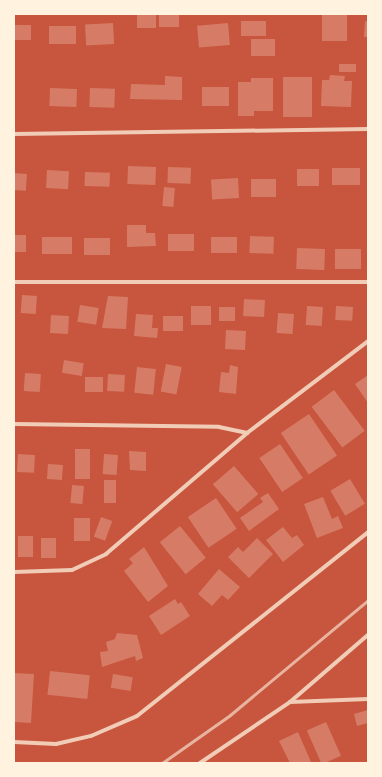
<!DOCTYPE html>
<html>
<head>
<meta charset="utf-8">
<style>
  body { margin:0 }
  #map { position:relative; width:382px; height:777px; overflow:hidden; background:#c8553d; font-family:Manrope,sans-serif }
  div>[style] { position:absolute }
  .building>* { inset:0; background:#d67c66; transform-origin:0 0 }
  .minor>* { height:4px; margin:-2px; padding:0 2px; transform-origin:2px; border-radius:2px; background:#f1ccb7 }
  .rail>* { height:3px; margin:-1.5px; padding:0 1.5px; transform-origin:1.5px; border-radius:1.5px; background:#e9b49f }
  span { translate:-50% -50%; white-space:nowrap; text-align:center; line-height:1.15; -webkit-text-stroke:3.5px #fff3e0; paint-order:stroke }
  .frame { position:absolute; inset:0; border:15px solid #fff3e0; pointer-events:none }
</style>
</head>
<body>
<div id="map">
  <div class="building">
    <i style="left:137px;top:14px;width:19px;height:14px"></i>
    <i style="left:159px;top:14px;width:20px;height:13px"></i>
    <i style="left:322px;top:14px;width:25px;height:27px"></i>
    <i style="left:266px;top:21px;width:15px;height:25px;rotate:90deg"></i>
    <i style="clip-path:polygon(365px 21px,368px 22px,368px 37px,364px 37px)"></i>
    <i style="left:113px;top:23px;width:21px;height:28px;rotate:87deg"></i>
    <i style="left:228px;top:23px;width:22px;height:31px;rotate:85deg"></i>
    <i style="left:14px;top:25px;width:17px;height:15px"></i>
    <i style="left:49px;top:26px;width:27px;height:18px"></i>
    <i style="left:251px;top:39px;width:24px;height:17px"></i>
    <i style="left:356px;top:64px;width:8px;height:17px;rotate:90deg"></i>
    <i style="clip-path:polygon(330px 75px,345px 76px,344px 81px,352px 81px,351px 107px,321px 106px,322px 80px,329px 80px)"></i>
    <i style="clip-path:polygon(165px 76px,182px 77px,182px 100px,130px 99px,131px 84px,165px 85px)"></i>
    <i style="left:283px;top:77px;width:29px;height:40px"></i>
    <i style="clip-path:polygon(251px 78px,273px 78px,273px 111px,254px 111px,254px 116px,238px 116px,238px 82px,251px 82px)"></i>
    <i style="left:202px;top:87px;width:27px;height:19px"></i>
    <i style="left:50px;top:88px;width:27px;height:18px;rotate:2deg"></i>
    <i style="left:90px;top:88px;width:25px;height:19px;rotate:2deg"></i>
    <i style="left:128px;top:166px;width:28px;height:18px;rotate:2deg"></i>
    <i style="left:168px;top:167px;width:23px;height:16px;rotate:2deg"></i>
    <i style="left:360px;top:168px;width:17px;height:28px;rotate:90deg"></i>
    <i style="left:297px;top:169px;width:22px;height:17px"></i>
    <i style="left:47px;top:170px;width:22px;height:18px;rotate:3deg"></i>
    <i style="left:85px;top:172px;width:25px;height:14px;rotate:2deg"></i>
    <i style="left:14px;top:173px;width:13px;height:17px;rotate:4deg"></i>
    <i style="left:238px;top:178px;width:20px;height:27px;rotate:87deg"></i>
    <i style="left:251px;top:179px;width:25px;height:18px"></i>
    <i style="left:164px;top:187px;width:11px;height:19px;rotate:5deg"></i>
    <i style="clip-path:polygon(127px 225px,146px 225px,146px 233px,155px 233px,156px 246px,127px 247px)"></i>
    <i style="left:168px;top:234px;width:26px;height:17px"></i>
    <i style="left:14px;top:235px;width:12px;height:17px"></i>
    <i style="left:250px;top:236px;width:24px;height:17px;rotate:2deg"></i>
    <i style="left:72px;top:237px;width:17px;height:30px;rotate:90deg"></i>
    <i style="left:237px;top:237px;width:16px;height:26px;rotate:90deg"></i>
    <i style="left:110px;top:238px;width:17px;height:26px;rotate:90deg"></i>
    <i style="left:297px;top:248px;width:28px;height:21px;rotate:2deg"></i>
    <i style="left:335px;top:249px;width:26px;height:20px"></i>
    <i style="left:22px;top:295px;width:15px;height:18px;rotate:4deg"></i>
    <i style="clip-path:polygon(108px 296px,128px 297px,126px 329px,102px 328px)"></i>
    <i style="left:244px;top:299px;width:21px;height:17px;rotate:3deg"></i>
    <i style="left:80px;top:305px;width:19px;height:17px;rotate:9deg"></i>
    <i style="left:191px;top:306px;width:20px;height:19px"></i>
    <i style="left:307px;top:306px;width:16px;height:19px;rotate:4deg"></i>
    <i style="left:336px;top:306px;width:17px;height:14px;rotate:3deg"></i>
    <i style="left:219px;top:307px;width:16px;height:14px"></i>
    <i style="left:278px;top:313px;width:16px;height:20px;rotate:4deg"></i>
    <i style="clip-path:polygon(136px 314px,153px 315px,152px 328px,158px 328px,157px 338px,134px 336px)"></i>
    <i style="left:51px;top:315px;width:18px;height:18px;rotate:3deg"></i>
    <i style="left:163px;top:316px;width:20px;height:15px"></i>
    <i style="left:226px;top:330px;width:20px;height:19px;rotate:3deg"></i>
    <i style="left:64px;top:360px;width:20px;height:13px;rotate:9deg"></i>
    <i style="left:166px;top:364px;width:16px;height:28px;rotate:11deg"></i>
    <i style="clip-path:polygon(230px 365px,238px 367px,236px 394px,219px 392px,221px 372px,229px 373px)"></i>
    <i style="left:137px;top:367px;width:19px;height:26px;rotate:6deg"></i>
    <i style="left:25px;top:373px;width:16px;height:18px;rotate:4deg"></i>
    <i style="left:108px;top:374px;width:17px;height:17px;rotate:3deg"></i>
    <i style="clip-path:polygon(368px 375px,368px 403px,355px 384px)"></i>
    <i style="left:85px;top:377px;width:18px;height:15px"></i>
    <i style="left:334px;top:390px;width:51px;height:28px;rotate:53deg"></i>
    <i style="left:309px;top:414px;width:50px;height:34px;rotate:56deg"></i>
    <i style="left:280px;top:444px;width:41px;height:25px;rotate:56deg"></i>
    <i style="left:75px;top:449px;width:15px;height:30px"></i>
    <i style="clip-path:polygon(129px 451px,146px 452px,146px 471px,130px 470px)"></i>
    <i style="left:18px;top:454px;width:17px;height:18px;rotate:3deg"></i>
    <i style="left:104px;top:454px;width:14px;height:20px;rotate:4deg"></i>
    <i style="left:48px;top:464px;width:15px;height:15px;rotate:4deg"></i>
    <i style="left:234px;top:466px;width:37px;height:28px;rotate:49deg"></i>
    <i style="left:350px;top:479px;width:29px;height:23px;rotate:59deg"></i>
    <i style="left:104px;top:480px;width:12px;height:23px"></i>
    <i style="left:72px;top:485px;width:12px;height:18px;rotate:5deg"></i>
    <i style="clip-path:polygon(268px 493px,279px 509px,249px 531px,240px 518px,263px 502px,260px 498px)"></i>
    <i style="clip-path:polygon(323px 497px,332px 519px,338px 516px,343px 528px,317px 538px,304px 504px)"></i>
    <i style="left:216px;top:498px;width:37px;height:34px;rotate:56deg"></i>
    <i style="left:101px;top:517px;width:12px;height:21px;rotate:20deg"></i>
    <i style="left:74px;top:518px;width:16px;height:23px"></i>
    <i style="left:180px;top:526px;width:41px;height:26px;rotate:51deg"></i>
    <i style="clip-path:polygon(283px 527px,292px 538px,297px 535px,304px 545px,283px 562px,266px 540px)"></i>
    <i style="left:18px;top:536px;width:15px;height:21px"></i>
    <i style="left:41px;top:538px;width:15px;height:20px"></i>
    <i style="clip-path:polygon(257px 538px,273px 554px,249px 578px,228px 557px,238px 547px,243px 552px)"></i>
    <i style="clip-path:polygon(144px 547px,168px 586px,148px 602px,124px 571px,133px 563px,129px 559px)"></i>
    <i style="clip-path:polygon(219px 569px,240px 587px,228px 600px,222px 595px,212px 606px,198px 594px)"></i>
    <i style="clip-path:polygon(175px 599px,178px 604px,181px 602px,190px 616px,161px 635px,149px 616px)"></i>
    <i style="clip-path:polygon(117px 633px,137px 635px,143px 658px,136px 661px,135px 656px,102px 667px,100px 652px,108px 651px,106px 642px,115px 639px)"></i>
    <i style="left:50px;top:671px;width:40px;height:24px;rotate:6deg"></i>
    <i style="clip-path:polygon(14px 673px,34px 674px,31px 723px,14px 722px)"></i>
    <i style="left:113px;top:674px;width:20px;height:14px;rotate:9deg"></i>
    <i style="clip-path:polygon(368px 710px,368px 723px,357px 726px,354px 714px)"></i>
    <i style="left:326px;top:722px;width:37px;height:21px;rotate:66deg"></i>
    <i style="clip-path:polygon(298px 732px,311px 762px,309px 763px,290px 763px,279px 741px)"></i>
  </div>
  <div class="minor">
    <i style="left:14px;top:134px;width:354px;rotate:-0.8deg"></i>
    <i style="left:14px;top:282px;width:354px"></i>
    <i style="left:14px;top:424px;width:205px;rotate:0.8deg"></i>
    <i style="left:219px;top:427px;width:29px;rotate:12deg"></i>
    <i style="left:14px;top:572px;width:58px;rotate:-2deg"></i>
    <i style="left:72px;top:570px;width:38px;rotate:-25deg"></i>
    <i style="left:106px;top:554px;width:186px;rotate:-40.6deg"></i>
    <i style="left:247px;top:433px;width:152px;rotate:-37.2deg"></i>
    <i style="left:290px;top:702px;width:78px;rotate:-2.2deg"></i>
    <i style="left:14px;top:742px;width:42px;rotate:2.7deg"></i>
    <i style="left:56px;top:744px;width:36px;rotate:-13deg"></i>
    <i style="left:91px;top:736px;width:50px;rotate:-23.5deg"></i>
    <i style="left:137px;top:716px;width:295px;rotate:-38.5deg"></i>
    <i style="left:200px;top:763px;width:109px;rotate:-34.1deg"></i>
    <i style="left:290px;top:702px;width:103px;rotate:-40.7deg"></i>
  </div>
  <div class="rail">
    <i style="left:162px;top:763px;width:83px;rotate:-35.2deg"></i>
    <i style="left:230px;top:715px;width:180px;rotate:-39.8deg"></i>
  </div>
  <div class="frame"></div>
</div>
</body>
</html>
